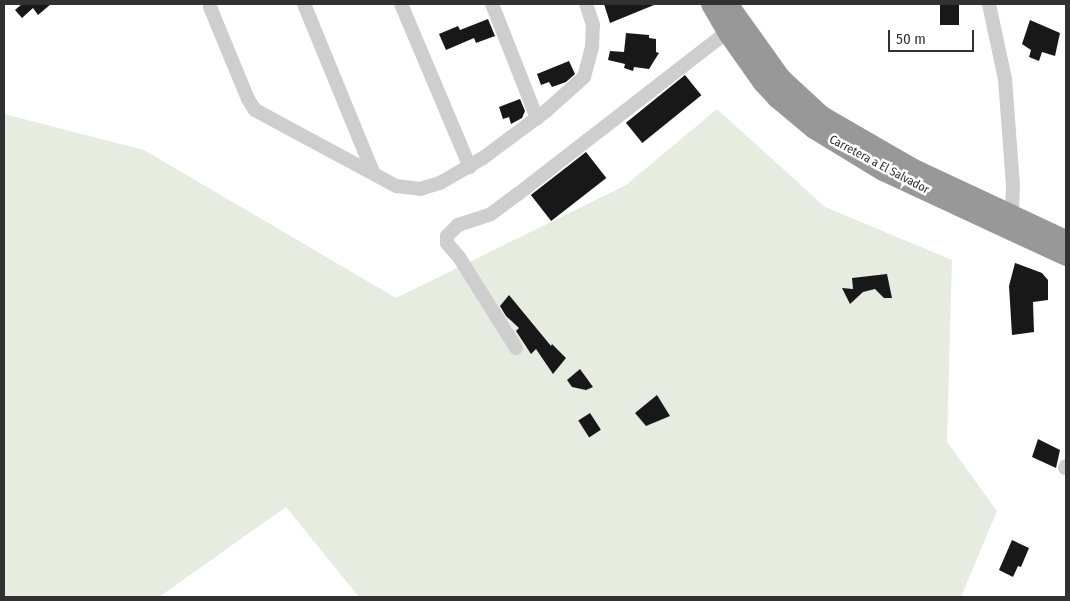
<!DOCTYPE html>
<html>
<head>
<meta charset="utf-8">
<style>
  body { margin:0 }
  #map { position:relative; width:1070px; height:601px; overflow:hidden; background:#fff; font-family:"Fira Sans Condensed",sans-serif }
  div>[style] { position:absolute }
  .green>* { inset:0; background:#e6ede0 }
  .building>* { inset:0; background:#181818; transform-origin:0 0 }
  .minor>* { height:14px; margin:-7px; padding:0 7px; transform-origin:7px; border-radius:7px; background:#cecece }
  .highway>* { height:20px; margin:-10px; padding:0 10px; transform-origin:10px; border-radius:10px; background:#989898 }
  span { translate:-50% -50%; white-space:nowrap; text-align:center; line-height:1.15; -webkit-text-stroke:5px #fff; paint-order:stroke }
  .street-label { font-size:12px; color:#313131 }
  .frame { position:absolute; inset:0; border:5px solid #313131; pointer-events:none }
  .scale { position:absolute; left:888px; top:30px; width:86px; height:22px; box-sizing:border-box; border:2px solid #313131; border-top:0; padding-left:6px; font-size:15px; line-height:18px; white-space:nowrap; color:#313131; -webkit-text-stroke:4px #fff; paint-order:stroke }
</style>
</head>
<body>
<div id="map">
  <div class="green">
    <i style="clip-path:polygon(717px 109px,825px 207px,952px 260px,947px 442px,997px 511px,961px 597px,359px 597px,286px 507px,159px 597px,4px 597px,4px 114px,144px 150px,396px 298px,626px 185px)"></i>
  </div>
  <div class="building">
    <i style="clip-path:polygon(22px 4px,51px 4px,38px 15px,33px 8px,22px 18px,15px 10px)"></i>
    <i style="clip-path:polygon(604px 4px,653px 4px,654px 5px,610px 23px)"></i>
    <i style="left:940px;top:4px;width:19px;height:21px"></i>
    <i style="clip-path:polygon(488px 19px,495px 36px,476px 43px,474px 38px,446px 50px,439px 34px,458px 26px,460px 30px)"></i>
    <i style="clip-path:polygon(1030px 20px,1060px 33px,1055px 56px,1042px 52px,1039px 61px,1029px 57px,1031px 50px,1022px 44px)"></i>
    <i style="clip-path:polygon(626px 33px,649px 35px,649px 38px,656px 39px,656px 52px,659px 53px,649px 69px,634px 67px,633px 71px,624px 68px,625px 64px,608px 60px,610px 51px,624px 52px)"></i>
    <i style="clip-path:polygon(569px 61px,575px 74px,566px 82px,552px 87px,549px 82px,541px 85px,537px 74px)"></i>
    <i style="left:685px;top:75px;width:26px;height:76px;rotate:51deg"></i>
    <i style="clip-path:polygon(520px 99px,525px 111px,522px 118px,511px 124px,509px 117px,503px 119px,499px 107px)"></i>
    <i style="left:586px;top:152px;width:33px;height:70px;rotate:52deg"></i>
    <i style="clip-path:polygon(1015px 263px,1042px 273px,1048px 280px,1048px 300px,1033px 302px,1034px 332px,1012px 335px,1009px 286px)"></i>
    <i style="clip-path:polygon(887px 274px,892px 298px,884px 298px,875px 289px,863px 292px,850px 304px,842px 288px,853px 289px,852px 278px)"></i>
    <i style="clip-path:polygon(509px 295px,551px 346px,552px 344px,566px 358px,553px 374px,536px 349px,531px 354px,516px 331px,519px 328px,506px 316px,500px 306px)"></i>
    <i style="clip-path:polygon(580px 369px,593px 387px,586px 390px,572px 387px,567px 380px)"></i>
    <i style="clip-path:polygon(657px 395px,670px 416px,646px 426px,635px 413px)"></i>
    <i style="left:590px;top:413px;width:20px;height:14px;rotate:57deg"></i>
    <i style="clip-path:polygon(1038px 439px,1060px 450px,1056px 468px,1032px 457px)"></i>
    <i style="clip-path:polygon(1012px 540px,1029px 548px,1021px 567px,1018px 566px,1013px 577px,999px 570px)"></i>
  </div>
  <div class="minor">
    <i style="left:304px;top:4px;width:182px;rotate:67.7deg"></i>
    <i style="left:401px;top:4px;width:177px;rotate:67.1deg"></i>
    <i style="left:492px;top:4px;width:123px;rotate:68.5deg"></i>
    <i style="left:989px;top:4px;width:77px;rotate:78deg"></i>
    <i style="left:1005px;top:79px;width:106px;rotate:85.7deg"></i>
    <i style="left:1013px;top:185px;width:30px;rotate:92deg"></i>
    <i style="left:210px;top:7px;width:100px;rotate:67.6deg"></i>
    <i style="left:248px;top:99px;width:13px;rotate:58deg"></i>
    <i style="left:255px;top:110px;width:160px;rotate:28.3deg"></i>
    <i style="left:396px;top:186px;width:24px;rotate:7deg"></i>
    <i style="left:420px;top:189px;width:21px;rotate:-17deg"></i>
    <i style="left:440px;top:183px;width:50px;rotate:-30.2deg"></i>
    <i style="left:483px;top:158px;width:79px;rotate:-36.7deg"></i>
    <i style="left:546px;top:111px;width:51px;rotate:-41.8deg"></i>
    <i style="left:584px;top:77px;width:30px;rotate:-75deg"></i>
    <i style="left:592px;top:48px;width:23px;rotate:-88deg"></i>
    <i style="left:593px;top:25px;width:22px;rotate:-108deg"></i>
    <i style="left:516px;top:348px;width:107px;rotate:-122.1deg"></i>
    <i style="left:459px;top:257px;width:18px;rotate:-131deg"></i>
    <i style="left:447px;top:243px;width:7px;rotate:-90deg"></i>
    <i style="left:447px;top:236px;width:16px;rotate:-45deg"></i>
    <i style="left:458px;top:225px;width:35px;rotate:-18deg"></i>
    <i style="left:491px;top:214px;width:34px;rotate:-37deg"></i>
    <i style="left:518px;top:194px;width:264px;rotate:-37.8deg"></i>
    <i style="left:1065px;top:468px;width:2px;rotate:-63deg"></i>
  </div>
  <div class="highway">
    <i style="left:711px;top:4px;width:32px;rotate:60deg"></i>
    <i style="left:727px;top:32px;width:62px;rotate:54.8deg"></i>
    <i style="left:763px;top:83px;width:21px;rotate:47deg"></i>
    <i style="left:777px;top:98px;width:48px;rotate:40deg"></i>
    <i style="left:814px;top:129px;width:81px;rotate:31.3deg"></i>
    <i style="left:883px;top:171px;width:202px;rotate:24.9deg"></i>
    <i style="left:728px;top:4px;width:91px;rotate:54.4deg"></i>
    <i style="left:781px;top:78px;width:56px;rotate:42.8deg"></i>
    <i style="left:822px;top:116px;width:104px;rotate:30deg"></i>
    <i style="left:912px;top:168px;width:170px;rotate:25.1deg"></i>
  </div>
  <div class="street-label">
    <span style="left:879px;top:165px;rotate:28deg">Carretera a El Salvador</span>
  </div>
  <div class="frame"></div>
  <div class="scale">50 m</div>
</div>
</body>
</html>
